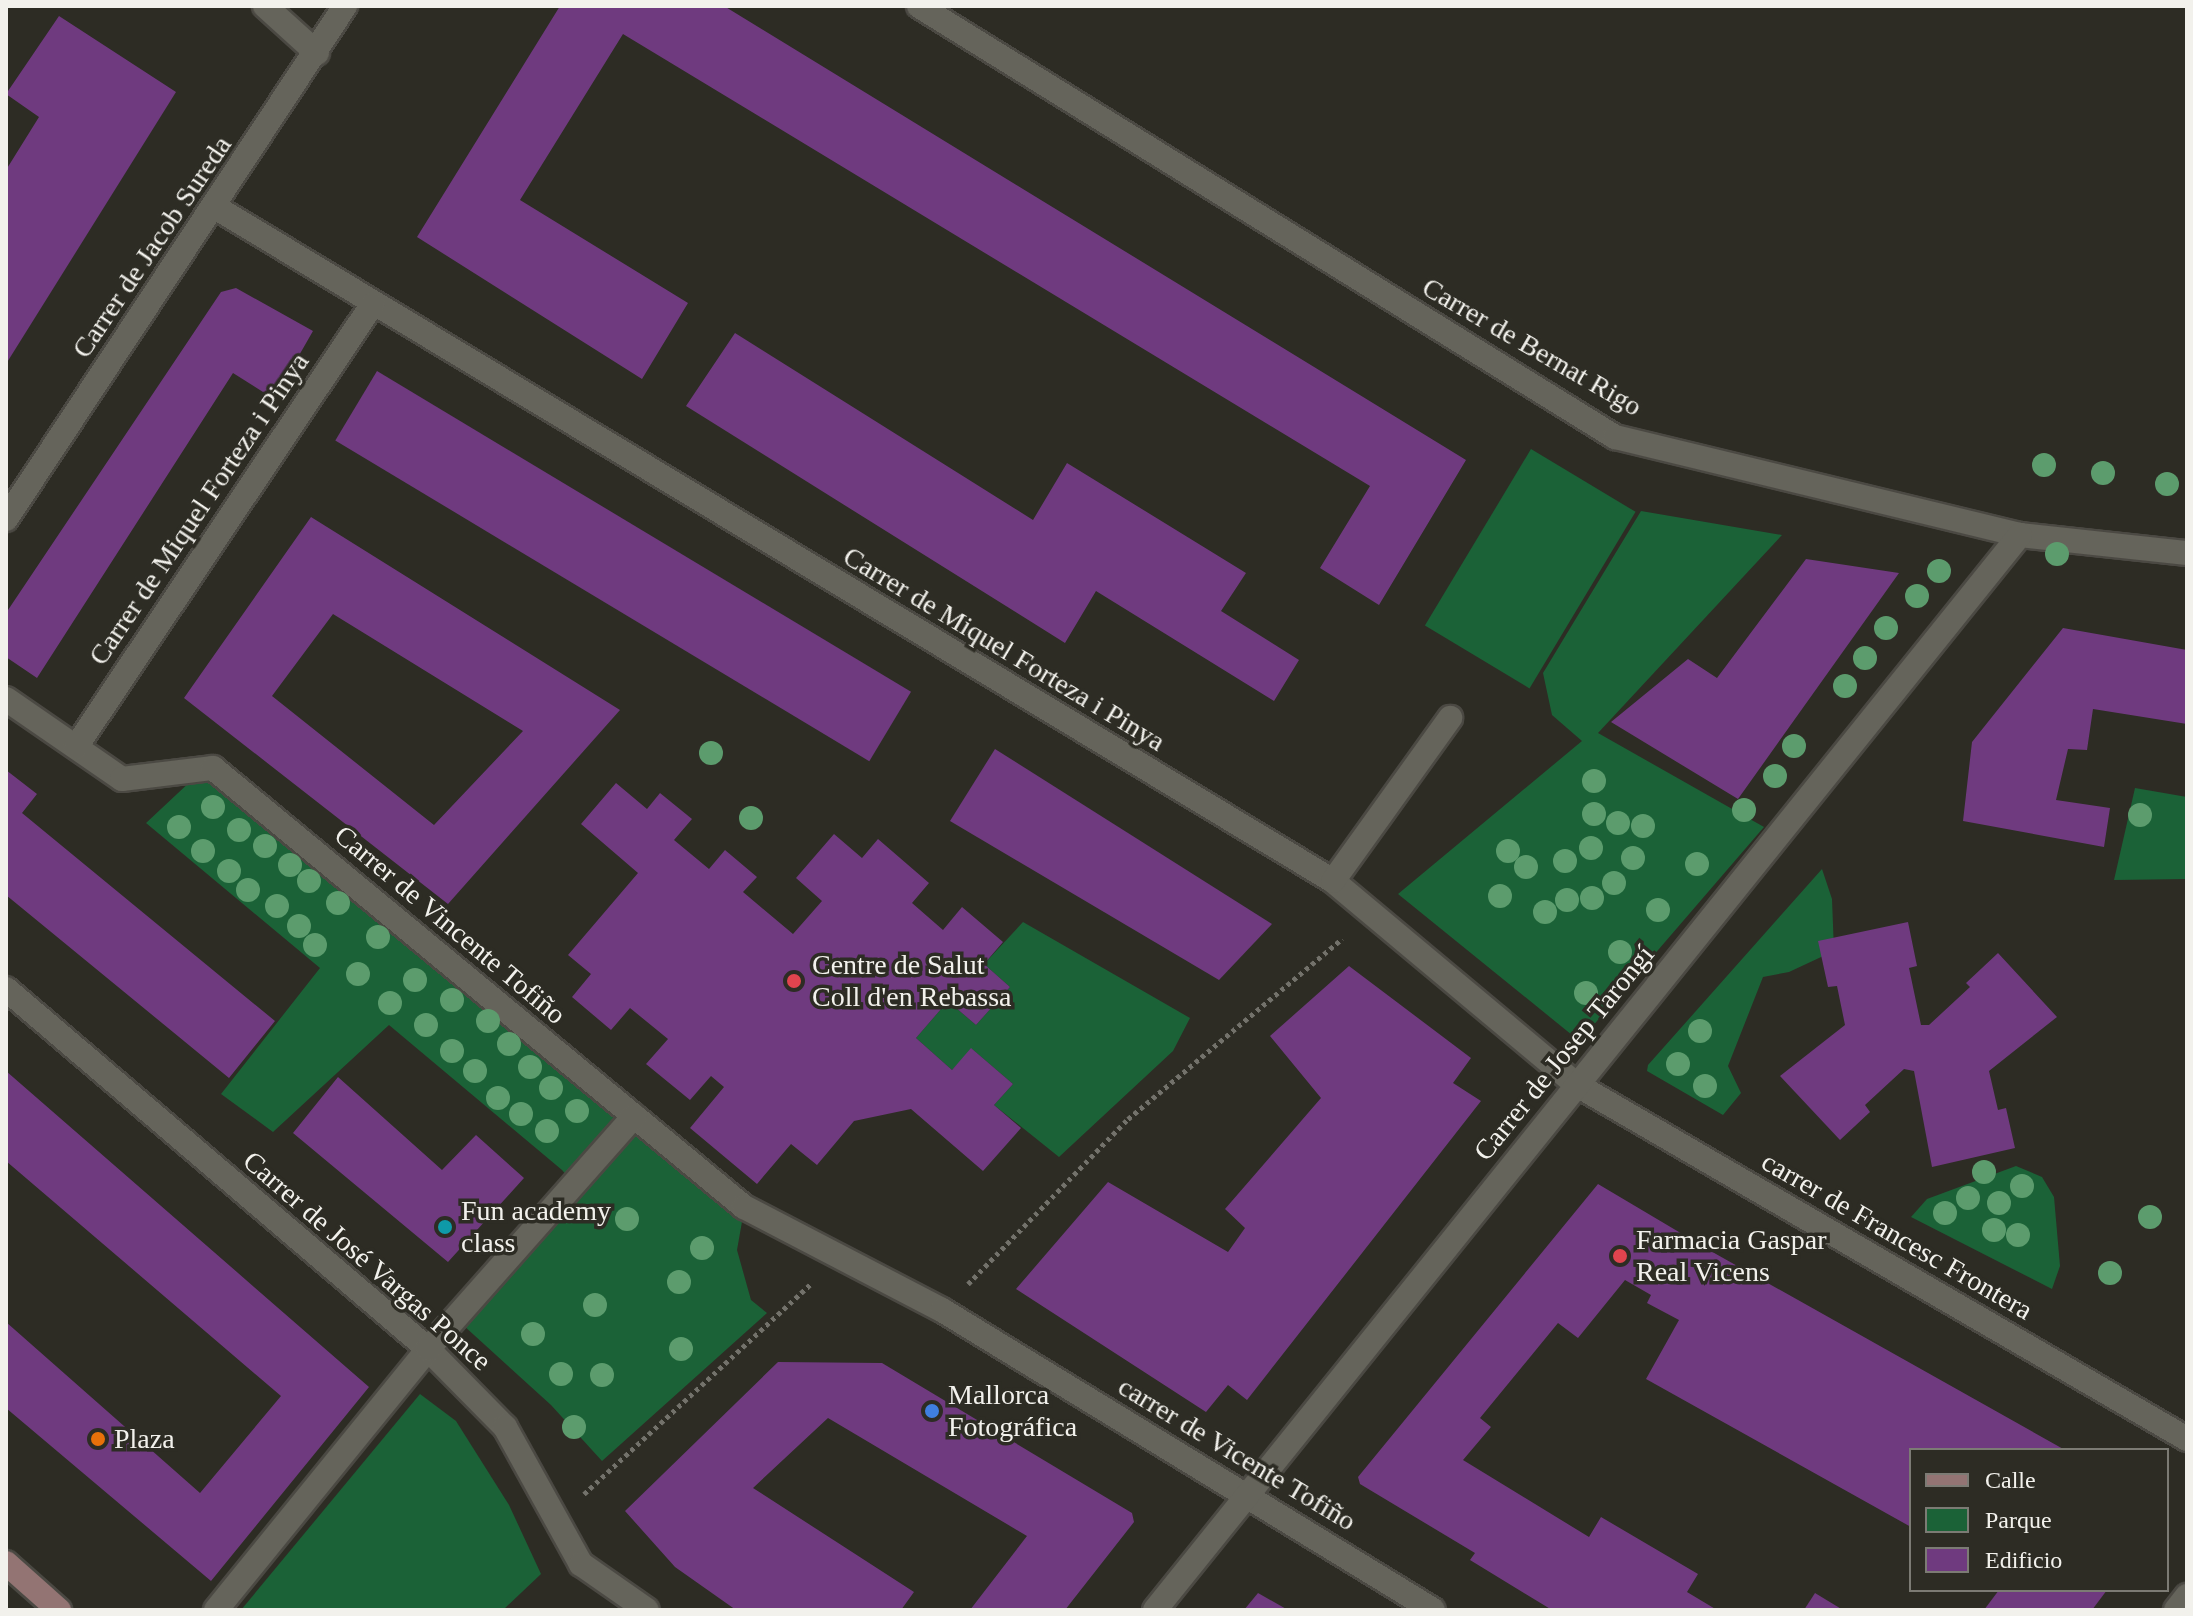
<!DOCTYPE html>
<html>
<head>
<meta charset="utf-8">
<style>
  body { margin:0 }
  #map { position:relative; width:2193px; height:1616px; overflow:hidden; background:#2d2c24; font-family:"Times New Roman",serif }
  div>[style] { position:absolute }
  .green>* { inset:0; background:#1b6237; transform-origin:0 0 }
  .building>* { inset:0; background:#6f3a7f; transform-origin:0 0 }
  .path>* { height:5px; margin-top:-2.5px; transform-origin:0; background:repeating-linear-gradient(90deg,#73726b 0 4px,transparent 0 8px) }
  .roads { filter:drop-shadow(2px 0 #4b4943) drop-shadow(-2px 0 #4b4943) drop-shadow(0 2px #4b4943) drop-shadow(0 -2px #4b4943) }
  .street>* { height:24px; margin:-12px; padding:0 12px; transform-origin:12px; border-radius:12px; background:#65645b }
  .secondary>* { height:24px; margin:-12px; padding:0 12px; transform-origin:12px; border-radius:12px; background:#937473 }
  .trees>* { width:24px; height:24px; margin:-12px; border-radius:50%; background:#5c9c6d }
  .dots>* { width:22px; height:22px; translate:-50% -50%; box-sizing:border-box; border:4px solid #2d2c24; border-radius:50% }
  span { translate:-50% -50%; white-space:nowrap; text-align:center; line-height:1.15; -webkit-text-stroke:7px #2d2c24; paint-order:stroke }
  .street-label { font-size:28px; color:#f2f1ec }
  .poi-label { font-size:28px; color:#f2f1ec }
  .left { translate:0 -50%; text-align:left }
  .frame { position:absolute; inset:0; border:8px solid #f2f1ec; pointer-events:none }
  .legend { position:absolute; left:1909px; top:1448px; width:260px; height:144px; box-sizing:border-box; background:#2d2c24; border:2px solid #7c7b74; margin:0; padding:10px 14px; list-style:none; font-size:24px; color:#f2f1ec }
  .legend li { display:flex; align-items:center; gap:16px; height:40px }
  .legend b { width:40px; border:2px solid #7c7b74 }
</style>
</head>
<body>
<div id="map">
  <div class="green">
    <i style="left:1531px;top:449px;width:122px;height:206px;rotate:31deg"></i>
    <i style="clip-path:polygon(1641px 511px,1782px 535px,1598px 733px,1764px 827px,1591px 1028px,1572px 1035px,1398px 894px,1582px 741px,1552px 715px,1543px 673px)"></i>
    <i style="clip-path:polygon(193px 779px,214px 779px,743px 1216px,737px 1250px,751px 1300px,767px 1313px,602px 1461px,551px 1405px,463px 1325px,580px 1191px,562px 1170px,389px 1025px,273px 1132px,221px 1094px,320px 968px,146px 823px)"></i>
    <i style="clip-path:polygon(2135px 788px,2187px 797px,2187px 879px,2114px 880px)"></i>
    <i style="clip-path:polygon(1822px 869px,1832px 899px,1834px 951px,1789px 972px,1763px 977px,1728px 1066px,1741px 1093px,1723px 1115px,1647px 1071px,1648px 1065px)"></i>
    <i style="clip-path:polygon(1023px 922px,1190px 1018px,1173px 1051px,1059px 1157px,994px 1105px,1013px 1084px,972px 1049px,952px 1070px,916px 1038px,948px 1001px,976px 1025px,1010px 987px,984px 964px)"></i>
    <i style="clip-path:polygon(2016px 1166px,2042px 1177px,2054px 1197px,2060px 1266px,2052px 1289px,1911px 1217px,1927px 1199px)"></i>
    <i style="clip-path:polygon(420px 1394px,456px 1421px,509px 1505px,541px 1574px,503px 1610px,241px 1610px)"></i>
  </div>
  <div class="building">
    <i style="clip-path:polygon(560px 6px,724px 6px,1466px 460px,1379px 605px,1320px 568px,1370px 486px,623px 34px,520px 200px,688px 303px,642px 379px,417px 237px)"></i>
    <i style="clip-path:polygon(59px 16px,176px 92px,6px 364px,6px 170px,39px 117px,6px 94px)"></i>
    <i style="clip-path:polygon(236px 288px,313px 331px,274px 399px,233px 373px,37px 678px,6px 657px,6px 613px,221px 292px)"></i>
    <i style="clip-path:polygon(735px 333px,1033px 520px,1067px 463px,1246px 573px,1221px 611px,1299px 660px,1274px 701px,1096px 591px,1065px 643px,686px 406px)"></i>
    <i style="left:377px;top:371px;width:623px;height:81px;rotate:31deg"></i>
    <i style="clip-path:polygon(evenodd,311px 517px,620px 710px,448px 904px,184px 698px,311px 517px,333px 614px,523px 731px,434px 825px,272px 696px,333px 614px)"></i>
    <i style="clip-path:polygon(1806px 559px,1899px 573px,1738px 799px,1611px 722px,1688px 659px,1717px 678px)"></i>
    <i style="clip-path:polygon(2063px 628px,2187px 650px,2187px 724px,2093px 709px,2087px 750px,2068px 749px,2056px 800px,2110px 808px,2104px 847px,1963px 821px,1972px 742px)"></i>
    <i style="clip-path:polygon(995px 749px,1272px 924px,1219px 980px,950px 821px)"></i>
    <i style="clip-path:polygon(6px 770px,37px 794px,22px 813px,275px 1021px,229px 1078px,6px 895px)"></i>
    <i style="clip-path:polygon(616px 783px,647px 809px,660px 793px,692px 819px,674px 840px,709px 869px,725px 850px,757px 877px,743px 892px,793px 934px,822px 901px,796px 878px,834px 834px,862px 858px,878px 839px,929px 883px,912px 903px,943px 930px,962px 907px,1003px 942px,984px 964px,1010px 987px,976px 1025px,948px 1001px,916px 1038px,952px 1070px,971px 1048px,1013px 1084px,994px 1105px,1021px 1128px,983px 1171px,911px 1109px,854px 1121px,817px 1165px,791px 1144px,757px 1184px,690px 1128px,724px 1087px,711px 1076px,690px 1100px,646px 1064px,668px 1039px,630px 1008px,611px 1030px,572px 997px,591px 974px,568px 955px,638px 873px,581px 824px)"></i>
    <i style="clip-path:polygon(1908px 922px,1917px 966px,1909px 968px,1921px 1025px,1929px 1025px,1970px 987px,1966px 983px,1998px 953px,2057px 1017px,1989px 1071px,1998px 1110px,2006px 1108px,2015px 1148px,1932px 1167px,1914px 1071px,1904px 1069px,1865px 1105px,1870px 1112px,1840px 1140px,1780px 1076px,1845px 1025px,1837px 986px,1828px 987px,1818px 941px)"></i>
    <i style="clip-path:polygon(1349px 966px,1471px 1058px,1453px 1083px,1481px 1101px,1247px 1400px,1228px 1385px,1206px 1412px,1016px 1289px,1108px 1182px,1228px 1252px,1245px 1228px,1225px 1209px,1321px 1098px,1270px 1036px)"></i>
    <i style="clip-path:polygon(6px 1071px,369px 1387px,211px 1581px,6px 1408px,6px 1322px,200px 1493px,281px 1396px,6px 1161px)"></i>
    <i style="clip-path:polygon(338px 1077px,442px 1170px,476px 1135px,524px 1178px,448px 1262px,293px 1133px)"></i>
    <i style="clip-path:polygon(1598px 1184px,1716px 1254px,2065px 1450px,1911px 1450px,1911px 1527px,1646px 1379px,1679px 1320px,1647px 1303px,1651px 1295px,1625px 1280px,1578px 1338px,1558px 1323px,1480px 1418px,1491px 1427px,1463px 1460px,1589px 1537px,1601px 1517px,1698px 1574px,1687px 1592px,1717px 1610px,1552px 1610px,1470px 1560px,1475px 1553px,1360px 1484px,1358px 1477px)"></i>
    <i style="clip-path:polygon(778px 1362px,882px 1363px,1132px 1513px,1134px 1522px,1065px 1610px,970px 1610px,1027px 1536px,828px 1418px,753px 1488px,914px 1592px,901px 1610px,736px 1610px,675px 1567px,625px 1511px)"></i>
    <i style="clip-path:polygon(1999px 1590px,2107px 1590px,2092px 1610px,1984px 1610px)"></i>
    <i style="clip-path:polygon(1258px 1593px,1288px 1610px,1244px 1610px)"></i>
    <i style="clip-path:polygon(1815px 1593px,1843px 1610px,1804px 1610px)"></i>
  </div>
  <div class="path">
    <i style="left:968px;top:1284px;width:230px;rotate:-45.9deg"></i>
    <i style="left:1128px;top:1119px;width:280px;rotate:-40.1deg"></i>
    <i style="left:584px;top:1494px;width:311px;rotate:-42.8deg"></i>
  </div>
  <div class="roads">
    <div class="street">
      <i style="left:265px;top:6px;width:70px;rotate:42.1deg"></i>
      <i style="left:919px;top:6px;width:819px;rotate:31.77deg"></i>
      <i style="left:1615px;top:437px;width:417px;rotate:13.6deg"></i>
      <i style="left:2020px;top:535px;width:168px;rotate:6.2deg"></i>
      <i style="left:215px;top:207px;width:1305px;rotate:31.08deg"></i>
      <i style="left:1333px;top:881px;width:318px;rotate:39.9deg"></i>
      <i style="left:1577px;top:1085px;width:705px;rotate:30.13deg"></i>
      <i style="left:6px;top:519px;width:615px;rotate:-56.54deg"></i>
      <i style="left:6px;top:699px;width:141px;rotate:34.6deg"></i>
      <i style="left:122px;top:779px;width:92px;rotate:-6.9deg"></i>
      <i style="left:213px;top:768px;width:689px;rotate:39.58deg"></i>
      <i style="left:744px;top:1207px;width:223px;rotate:27.5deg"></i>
      <i style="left:942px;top:1310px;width:575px;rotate:31.42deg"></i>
      <i style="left:76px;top:747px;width:532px;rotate:-56.19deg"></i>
      <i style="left:1333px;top:881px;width:201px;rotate:-54.3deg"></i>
      <i style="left:6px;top:989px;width:555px;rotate:40.47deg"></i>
      <i style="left:428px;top:1349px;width:110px;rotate:45.4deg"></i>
      <i style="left:505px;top:1427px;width:157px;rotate:61deg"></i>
      <i style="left:581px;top:1564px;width:80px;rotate:34.9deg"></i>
      <i style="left:216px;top:1610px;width:336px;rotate:-50.9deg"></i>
      <i style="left:428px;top:1349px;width:311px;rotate:-48.5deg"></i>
      <i style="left:1155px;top:1610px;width:1380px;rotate:-51.18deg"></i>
      <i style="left:2176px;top:1610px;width:18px;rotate:-52deg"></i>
    </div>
    <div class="secondary">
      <i style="left:6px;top:1563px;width:71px;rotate:41.6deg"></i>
    </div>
  </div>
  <div class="trees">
    <i style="left:2044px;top:465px"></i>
    <i style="left:2103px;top:473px"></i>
    <i style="left:2167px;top:484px"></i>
    <i style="left:2057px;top:554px"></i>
    <i style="left:1939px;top:571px"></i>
    <i style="left:1917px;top:596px"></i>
    <i style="left:1886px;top:628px"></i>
    <i style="left:1865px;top:658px"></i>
    <i style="left:1845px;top:686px"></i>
    <i style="left:1794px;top:746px"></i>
    <i style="left:711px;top:753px"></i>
    <i style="left:1775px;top:776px"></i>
    <i style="left:1594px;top:781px"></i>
    <i style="left:213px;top:807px"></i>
    <i style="left:1744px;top:810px"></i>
    <i style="left:1594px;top:814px"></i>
    <i style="left:2140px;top:815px"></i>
    <i style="left:751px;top:818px"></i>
    <i style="left:1618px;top:823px"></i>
    <i style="left:1643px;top:826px"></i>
    <i style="left:179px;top:827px"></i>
    <i style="left:239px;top:830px"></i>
    <i style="left:265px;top:846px"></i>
    <i style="left:1591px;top:848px"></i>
    <i style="left:203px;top:851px"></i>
    <i style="left:1508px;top:851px"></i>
    <i style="left:1633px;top:858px"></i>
    <i style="left:1565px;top:861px"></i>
    <i style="left:1697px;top:864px"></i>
    <i style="left:290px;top:865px"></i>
    <i style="left:1526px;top:867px"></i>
    <i style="left:229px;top:871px"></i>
    <i style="left:309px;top:881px"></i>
    <i style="left:1614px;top:883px"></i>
    <i style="left:248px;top:890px"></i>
    <i style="left:1500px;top:896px"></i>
    <i style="left:1592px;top:898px"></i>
    <i style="left:1567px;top:900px"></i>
    <i style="left:338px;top:903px"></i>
    <i style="left:277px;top:906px"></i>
    <i style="left:1658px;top:910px"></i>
    <i style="left:1545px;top:912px"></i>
    <i style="left:299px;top:926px"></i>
    <i style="left:378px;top:937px"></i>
    <i style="left:315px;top:945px"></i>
    <i style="left:1620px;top:952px"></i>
    <i style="left:358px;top:974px"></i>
    <i style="left:415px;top:980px"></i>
    <i style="left:1586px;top:993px"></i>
    <i style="left:452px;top:1000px"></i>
    <i style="left:390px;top:1003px"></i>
    <i style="left:488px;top:1021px"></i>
    <i style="left:426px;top:1025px"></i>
    <i style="left:1700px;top:1031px"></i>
    <i style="left:509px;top:1044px"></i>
    <i style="left:452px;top:1051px"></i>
    <i style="left:1678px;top:1064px"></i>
    <i style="left:530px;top:1067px"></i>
    <i style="left:475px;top:1071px"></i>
    <i style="left:1705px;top:1086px"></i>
    <i style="left:551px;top:1088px"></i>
    <i style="left:498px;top:1098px"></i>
    <i style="left:577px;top:1111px"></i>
    <i style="left:521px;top:1114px"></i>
    <i style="left:547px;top:1131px"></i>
    <i style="left:1984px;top:1172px"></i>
    <i style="left:2022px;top:1186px"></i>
    <i style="left:1968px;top:1198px"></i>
    <i style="left:1999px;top:1203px"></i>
    <i style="left:1945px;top:1213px"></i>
    <i style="left:2150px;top:1217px"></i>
    <i style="left:627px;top:1219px"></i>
    <i style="left:1994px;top:1230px"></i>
    <i style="left:2018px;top:1235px"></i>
    <i style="left:702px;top:1248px"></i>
    <i style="left:2110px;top:1273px"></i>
    <i style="left:679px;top:1282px"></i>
    <i style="left:595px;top:1305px"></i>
    <i style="left:533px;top:1334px"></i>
    <i style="left:681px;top:1349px"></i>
    <i style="left:561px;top:1374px"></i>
    <i style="left:602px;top:1375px"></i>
    <i style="left:574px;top:1427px"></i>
  </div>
  <div class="dots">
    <i style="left:794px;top:981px;background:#e0444e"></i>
    <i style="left:445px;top:1227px;background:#0f9aa8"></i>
    <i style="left:1620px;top:1256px;background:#e0444e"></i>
    <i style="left:932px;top:1411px;background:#3f7fe0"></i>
    <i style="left:98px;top:1439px;background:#e8710a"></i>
  </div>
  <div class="street-label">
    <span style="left:152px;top:247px;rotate:-56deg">Carrer de Jacob Sureda</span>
    <span style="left:1532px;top:347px;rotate:30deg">Carrer de Bernat Rigo</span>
    <span style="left:199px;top:509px;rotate:-56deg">Carrer de Miquel Forteza i Pinya</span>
    <span style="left:1004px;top:649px;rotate:31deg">Carrer de Miquel Forteza i Pinya</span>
    <span style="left:450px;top:925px;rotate:40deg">Carrer de Vincente Tofiño</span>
    <span style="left:1564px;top:1053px;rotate:-51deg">Carrer de Josep Tarongí</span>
    <span style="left:1897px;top:1236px;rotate:30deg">carrer de Francesc Frontera</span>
    <span style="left:367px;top:1261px;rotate:41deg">Carrer de José Vargas Ponce</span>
    <span style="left:1237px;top:1454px;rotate:31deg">carrer de Vicente Tofiño</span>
  </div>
  <div class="poi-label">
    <span class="left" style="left:812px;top:981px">Centre de Salut<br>Coll d'en Rebassa</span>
    <span class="left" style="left:461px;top:1227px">Fun academy<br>class</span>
    <span class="left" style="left:1636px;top:1256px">Farmacia Gaspar<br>Real Vicens</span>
    <span class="left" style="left:948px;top:1411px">Mallorca<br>Fotográfica</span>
    <span class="left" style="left:114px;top:1439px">Plaza</span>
  </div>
  <div class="frame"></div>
  <ul class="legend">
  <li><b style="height:10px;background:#937473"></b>Calle</li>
  <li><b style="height:22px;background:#1b6237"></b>Parque</li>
  <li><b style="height:22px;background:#6f3a7f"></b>Edificio</li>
  </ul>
</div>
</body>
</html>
